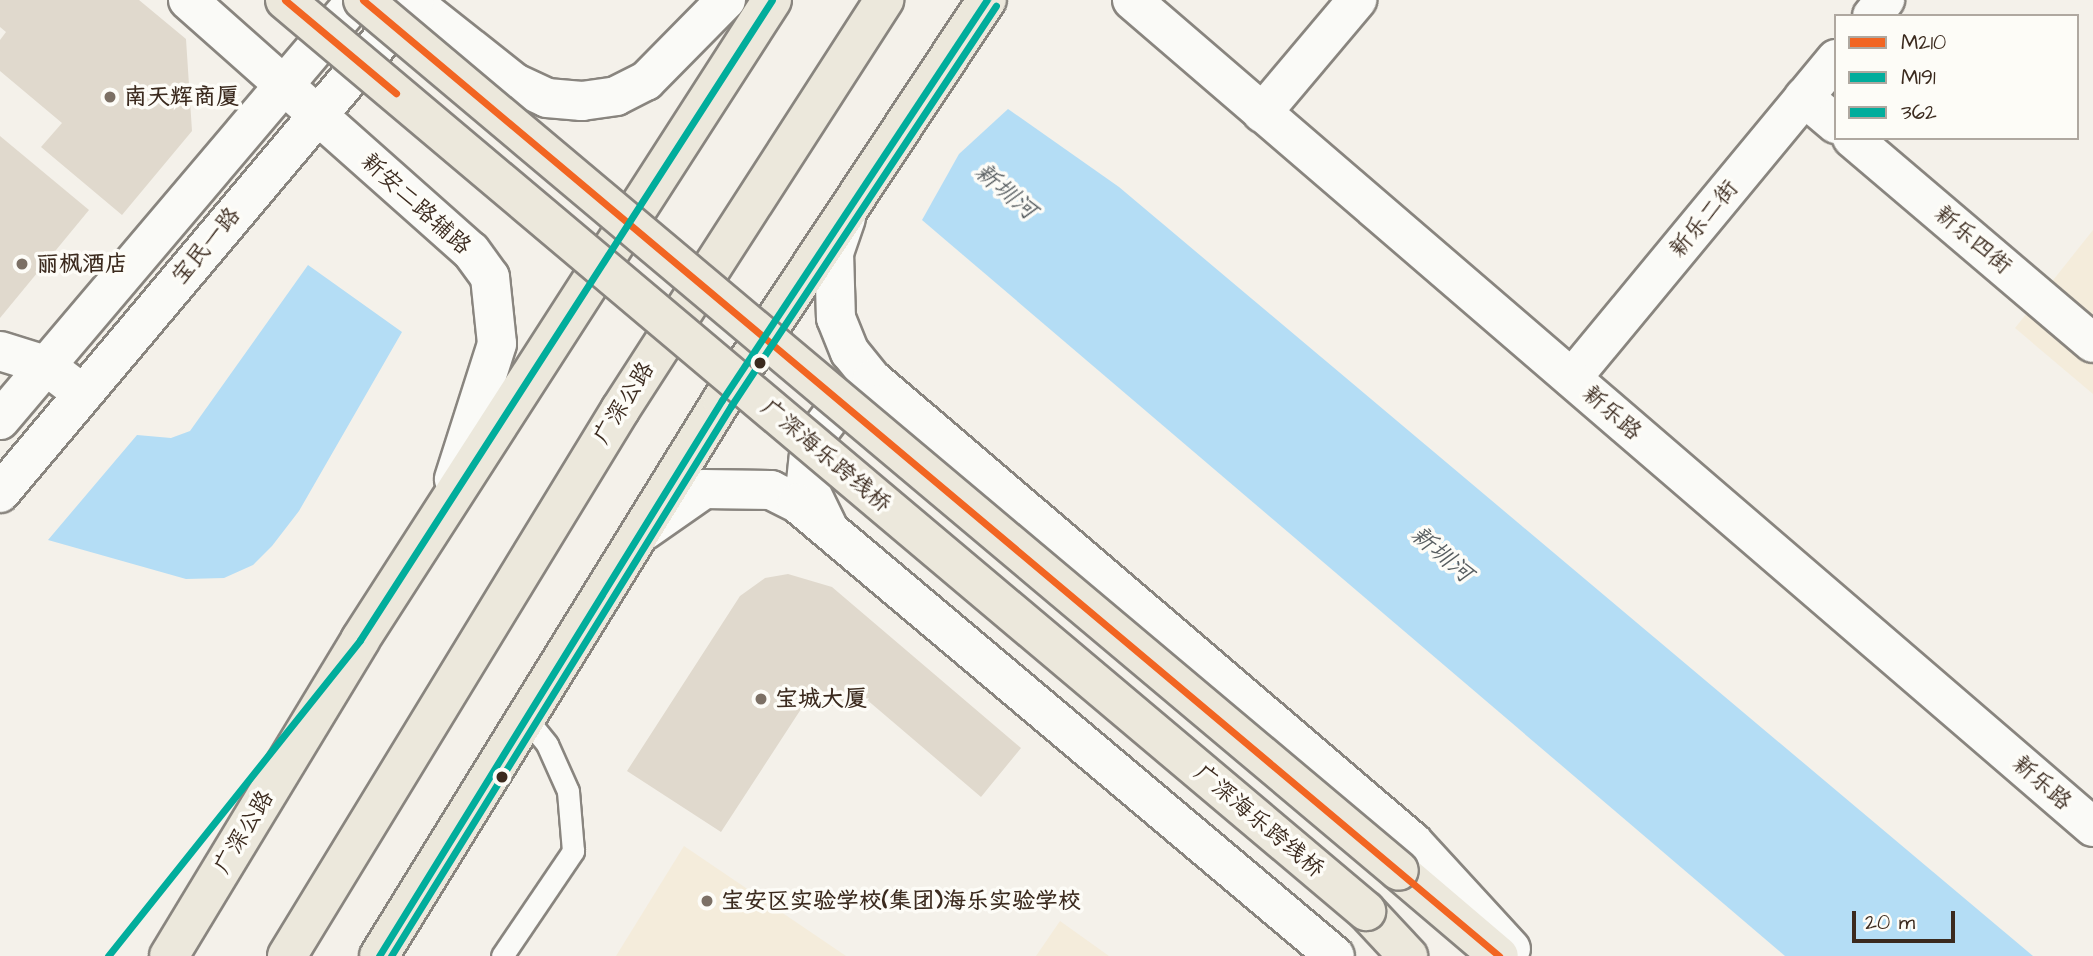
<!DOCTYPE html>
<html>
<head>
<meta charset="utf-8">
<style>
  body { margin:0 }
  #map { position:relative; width:2093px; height:956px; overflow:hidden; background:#f4f1ea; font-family:"Architects Daughter","LXGW WenKai TC",sans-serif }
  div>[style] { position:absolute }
  .built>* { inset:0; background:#f4ecdb }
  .water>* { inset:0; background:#b4ddf5 }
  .building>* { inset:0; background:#e0d9cd }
  .roads { filter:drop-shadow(2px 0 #89857f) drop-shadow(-2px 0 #89857f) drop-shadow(0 2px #89857f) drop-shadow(0 -2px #89857f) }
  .lane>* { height:21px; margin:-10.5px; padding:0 10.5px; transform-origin:10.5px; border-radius:10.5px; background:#fafaf7 }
  .street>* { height:38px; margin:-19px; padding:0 19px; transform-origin:19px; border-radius:19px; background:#fafaf7 }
  .secondary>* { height:38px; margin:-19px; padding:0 19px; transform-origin:19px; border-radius:19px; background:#fafaf7 }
  .primary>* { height:38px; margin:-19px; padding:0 19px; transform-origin:19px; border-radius:19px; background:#ece8dc }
  .highway>* { height:38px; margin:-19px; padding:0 19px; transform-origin:19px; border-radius:19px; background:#ece8dc }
  .bridges { filter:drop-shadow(2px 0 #89857f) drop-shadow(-2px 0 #89857f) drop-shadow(0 2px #89857f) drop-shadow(0 -2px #89857f) }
  .primary-bridge>* { height:38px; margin:-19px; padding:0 19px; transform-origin:19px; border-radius:19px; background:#ece8dc }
  .bus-1>* { height:7px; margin:-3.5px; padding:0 3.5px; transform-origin:3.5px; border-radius:3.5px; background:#f26522 }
  .bus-2>* { height:7px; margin:-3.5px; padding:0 3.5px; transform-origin:3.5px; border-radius:3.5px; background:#01ad9c }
  .bus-3>* { height:7px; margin:-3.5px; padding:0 3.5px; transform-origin:3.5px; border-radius:3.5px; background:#01ad9c }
  .dots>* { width:19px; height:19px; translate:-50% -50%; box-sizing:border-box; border:4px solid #fdfcf7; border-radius:50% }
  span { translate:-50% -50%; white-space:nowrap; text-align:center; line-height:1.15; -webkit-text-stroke:7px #fdfcf7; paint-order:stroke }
  .poi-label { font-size:23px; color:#3b2a1e; font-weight:700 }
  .left { translate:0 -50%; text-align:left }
  .street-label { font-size:23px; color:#3b2a1e }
  .water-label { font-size:24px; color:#575d60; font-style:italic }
  .legend { position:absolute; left:1834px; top:14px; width:245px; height:126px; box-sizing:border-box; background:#fdfcf7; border:2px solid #afa8a0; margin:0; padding:9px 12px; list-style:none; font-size:21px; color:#3b2a1e }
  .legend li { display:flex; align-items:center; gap:14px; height:35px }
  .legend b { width:35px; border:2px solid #afa8a0 }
  .scale { position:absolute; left:1852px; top:911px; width:103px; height:32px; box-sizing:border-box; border:4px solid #3b2a1e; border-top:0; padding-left:9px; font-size:21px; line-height:24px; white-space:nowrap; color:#3b2a1e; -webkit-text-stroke:5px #fdfcf7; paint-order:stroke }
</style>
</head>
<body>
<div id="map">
  <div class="built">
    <i style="clip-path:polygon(2093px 230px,2093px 394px,2015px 328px)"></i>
    <i style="clip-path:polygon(684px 846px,846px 956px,616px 956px)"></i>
    <i style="clip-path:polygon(1060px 921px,1109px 956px,1036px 956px)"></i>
  </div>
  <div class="water">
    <i style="clip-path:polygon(1008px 109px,1119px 187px,2033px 956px,1785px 956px,922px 220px,959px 154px)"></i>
    <i style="clip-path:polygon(308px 265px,402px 332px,299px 511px,272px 546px,253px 565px,224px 578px,186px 579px,48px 540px,137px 435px,171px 438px,190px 431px)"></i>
  </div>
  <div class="building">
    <i style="clip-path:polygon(0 0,139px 0,186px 39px,192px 131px,122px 215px,41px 147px,62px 123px,0 71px,0 40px,6px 32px,0 27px)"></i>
    <i style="clip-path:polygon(0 136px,89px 210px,0 318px)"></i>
    <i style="clip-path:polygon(788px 574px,832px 587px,1021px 748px,981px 797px,859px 693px,841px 706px,803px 706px,721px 832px,627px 771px,740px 596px,765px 578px)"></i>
  </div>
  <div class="roads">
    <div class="lane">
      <i style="left:502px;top:956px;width:127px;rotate:-55.9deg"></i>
      <i style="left:573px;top:851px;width:60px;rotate:-94.8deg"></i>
      <i style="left:568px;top:791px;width:51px;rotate:-114.1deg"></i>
      <i style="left:547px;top:744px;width:36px;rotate:-129deg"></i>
    </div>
    <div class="street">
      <i style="left:1872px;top:16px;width:21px;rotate:-51deg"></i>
      <i style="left:1804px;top:97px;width:42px;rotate:40.2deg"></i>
      <i style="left:1262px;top:113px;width:148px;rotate:-49.9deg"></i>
      <i style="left:1852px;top:138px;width:316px;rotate:40.4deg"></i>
      <i style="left:0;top:351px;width:47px;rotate:17.3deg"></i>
      <i style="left:45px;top:365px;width:48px;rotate:37.3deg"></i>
      <i style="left:1572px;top:378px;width:414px;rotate:-50.4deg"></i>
    </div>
    <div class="secondary">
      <i style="left:188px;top:0;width:378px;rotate:41.6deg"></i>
      <i style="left:471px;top:251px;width:32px;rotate:54deg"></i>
      <i style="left:490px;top:277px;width:67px;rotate:84deg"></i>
      <i style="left:497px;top:344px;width:142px;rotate:107.7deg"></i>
      <i style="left:410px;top:0;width:134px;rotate:38.3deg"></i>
      <i style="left:515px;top:83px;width:35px;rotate:25deg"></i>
      <i style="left:547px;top:98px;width:35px;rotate:5deg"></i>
      <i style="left:582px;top:101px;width:34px;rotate:-8deg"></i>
      <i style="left:616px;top:96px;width:34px;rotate:-27deg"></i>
      <i style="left:646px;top:81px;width:114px;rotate:-45.4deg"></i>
      <i style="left:1132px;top:0;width:1268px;rotate:40.71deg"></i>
      <i style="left:846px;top:218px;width:36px;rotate:109deg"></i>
      <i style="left:834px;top:252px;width:66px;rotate:88.3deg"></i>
      <i style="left:836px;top:318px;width:37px;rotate:68deg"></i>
      <i style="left:850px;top:352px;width:35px;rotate:51deg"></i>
      <i style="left:872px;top:379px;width:712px;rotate:40.56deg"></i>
      <i style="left:1413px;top:842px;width:145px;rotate:47.5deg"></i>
      <i style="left:0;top:420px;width:551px;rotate:-49.71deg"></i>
      <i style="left:0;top:493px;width:644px;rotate:-49.91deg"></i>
      <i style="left:827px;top:525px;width:48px;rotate:-116deg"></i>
      <i style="left:806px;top:482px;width:38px;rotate:-84deg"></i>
      <i style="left:810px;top:444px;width:39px;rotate:-53deg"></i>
      <i style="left:833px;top:413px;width:45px;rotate:-11.6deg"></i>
      <i style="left:644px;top:531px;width:73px;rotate:-35deg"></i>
      <i style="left:704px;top:489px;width:67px;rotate:0.9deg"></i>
      <i style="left:771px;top:490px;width:29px;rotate:27deg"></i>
      <i style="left:797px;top:503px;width:703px;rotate:40.1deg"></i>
    </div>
    <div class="primary">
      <i style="left:1399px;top:871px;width:131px;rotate:40.4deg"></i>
      <i style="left:1366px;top:911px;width:62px;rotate:47deg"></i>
      <i style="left:379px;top:956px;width:653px;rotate:-58.33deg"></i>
      <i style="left:722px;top:400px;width:480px;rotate:-56.5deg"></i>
    </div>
    <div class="highway">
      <i style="left:169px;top:956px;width:369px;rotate:-58.8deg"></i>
      <i style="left:360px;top:640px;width:761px;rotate:-57.23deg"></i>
      <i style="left:287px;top:956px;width:640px;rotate:-58.62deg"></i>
      <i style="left:620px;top:410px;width:488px;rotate:-57.2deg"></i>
    </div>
  </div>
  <div class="bridges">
    <div class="primary-bridge">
      <i style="left:285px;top:0;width:1414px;rotate:40.12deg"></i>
      <i style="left:363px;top:0;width:1353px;rotate:40.05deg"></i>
    </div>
  </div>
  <div class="bus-1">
    <i style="left:285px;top:0;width:145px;rotate:40deg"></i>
    <i style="left:363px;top:0;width:1485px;rotate:40.08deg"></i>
  </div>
  <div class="bus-2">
    <i style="left:108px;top:956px;width:404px;rotate:-51.4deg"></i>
    <i style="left:360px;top:640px;width:761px;rotate:-57.23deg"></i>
    <i style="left:379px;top:956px;width:653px;rotate:-58.33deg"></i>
    <i style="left:722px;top:400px;width:480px;rotate:-56.5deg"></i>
  </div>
  <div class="bus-3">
    <i style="left:391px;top:956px;width:647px;rotate:-58.28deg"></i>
    <i style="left:731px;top:406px;width:480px;rotate:-56.5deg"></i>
  </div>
  <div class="dots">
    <i style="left:110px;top:97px;background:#7c7065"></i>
    <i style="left:22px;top:264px;background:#7c7065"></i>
    <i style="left:760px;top:363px;background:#3b2a1e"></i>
    <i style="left:761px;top:699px;background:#7c7065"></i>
    <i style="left:502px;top:777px;background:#3b2a1e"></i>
    <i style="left:707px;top:901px;background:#7c7065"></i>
  </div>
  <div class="poi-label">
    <span class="left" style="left:124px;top:97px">南天辉商厦</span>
    <span class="left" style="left:36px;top:264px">丽枫酒店</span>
    <span class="left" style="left:775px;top:699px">宝城大厦</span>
    <span class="left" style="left:721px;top:901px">宝安区实验学校(集团)海乐实验学校</span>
  </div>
  <div class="street-label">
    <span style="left:416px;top:204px;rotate:42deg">新安二路辅路</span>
    <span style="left:1704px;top:219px;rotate:-50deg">新乐二街</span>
    <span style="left:1973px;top:240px;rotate:40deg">新乐四街</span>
    <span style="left:206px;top:246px;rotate:-50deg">宝民一路</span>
    <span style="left:624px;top:403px;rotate:-58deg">广深公路</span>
    <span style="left:1612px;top:413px;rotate:41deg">新乐路</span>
    <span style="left:826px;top:456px;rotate:40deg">广深海乐跨线桥</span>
    <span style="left:2042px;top:783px;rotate:41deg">新乐路</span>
    <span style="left:1259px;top:821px;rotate:40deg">广深海乐跨线桥</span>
    <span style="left:244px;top:832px;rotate:-59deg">广深公路</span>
  </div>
  <div class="water-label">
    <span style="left:1005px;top:192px;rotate:40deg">新圳河</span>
    <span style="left:1441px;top:555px;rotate:40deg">新圳河</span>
  </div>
  <ul class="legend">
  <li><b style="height:9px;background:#f26522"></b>M210</li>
  <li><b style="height:9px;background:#01ad9c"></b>M191</li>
  <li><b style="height:9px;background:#01ad9c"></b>362</li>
  </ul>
  <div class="scale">20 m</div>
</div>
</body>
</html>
